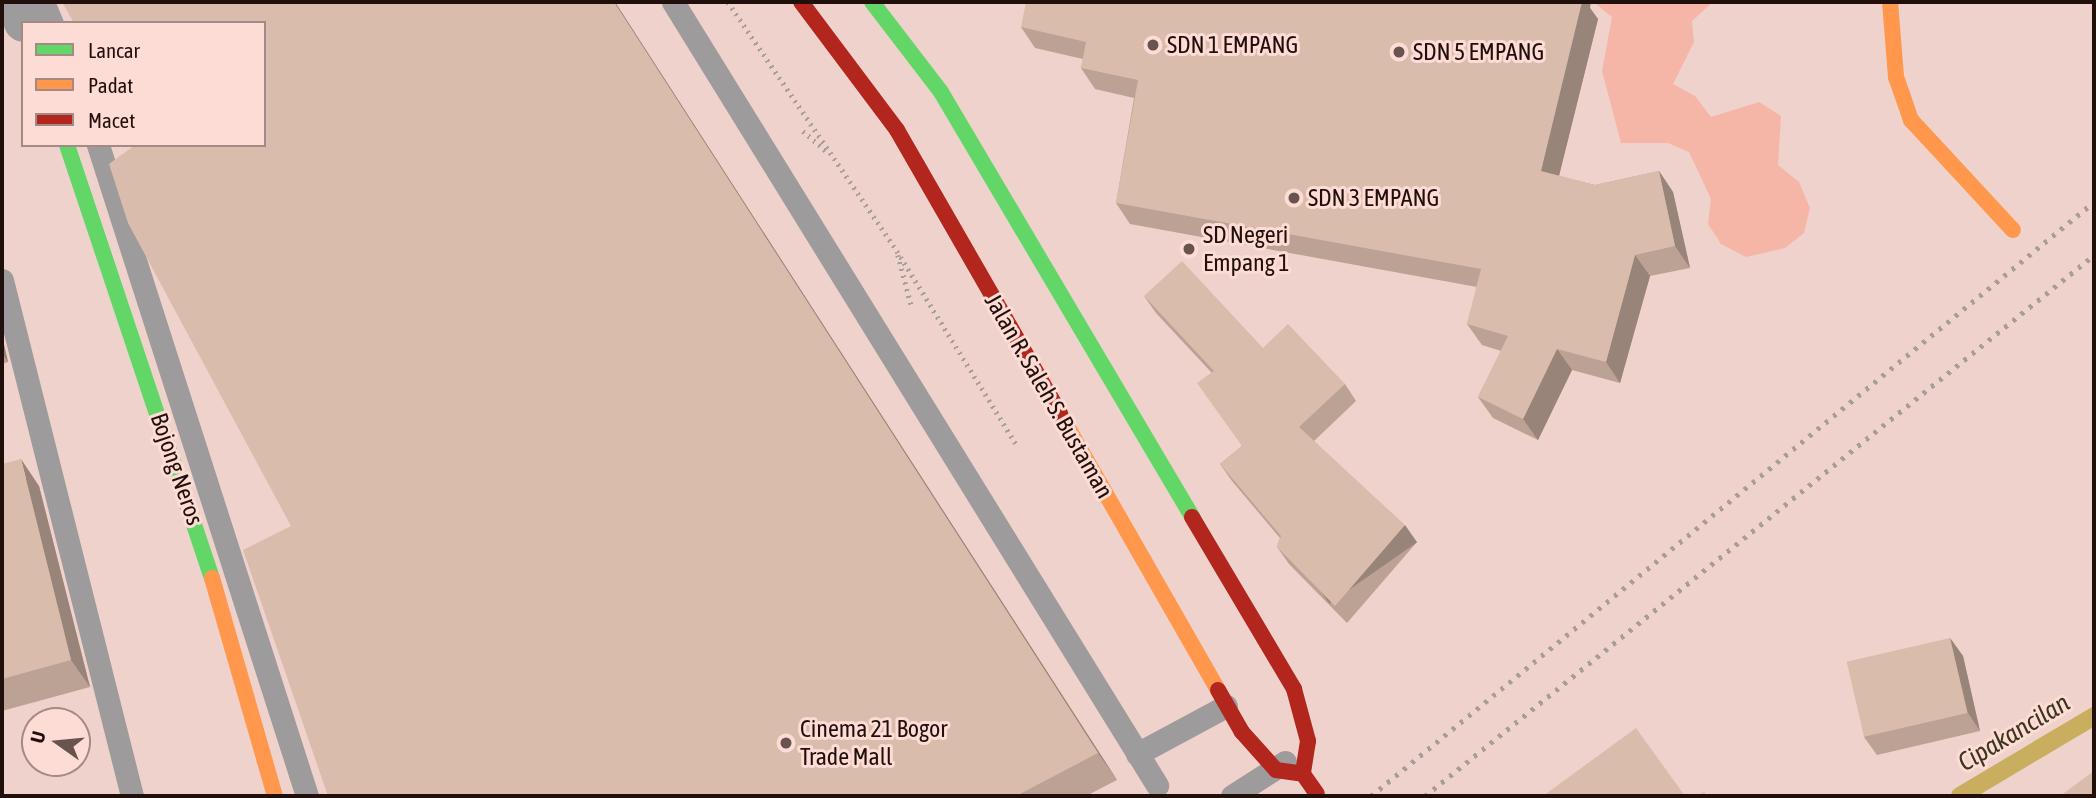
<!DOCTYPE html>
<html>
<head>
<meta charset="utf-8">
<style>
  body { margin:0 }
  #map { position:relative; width:2096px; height:798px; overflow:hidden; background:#efd2cb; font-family:"Asap Condensed",sans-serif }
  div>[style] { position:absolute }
  .green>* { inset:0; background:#f6b6a7 }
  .stream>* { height:18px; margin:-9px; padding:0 9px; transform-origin:9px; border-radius:9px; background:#caae60 }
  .path>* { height:4.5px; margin-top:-2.25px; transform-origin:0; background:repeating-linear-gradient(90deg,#a89f9d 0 2px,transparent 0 7px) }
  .lane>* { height:23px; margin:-11.5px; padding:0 11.5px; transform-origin:11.5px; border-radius:11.5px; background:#9d9b9b }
  .street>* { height:38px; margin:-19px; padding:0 19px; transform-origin:19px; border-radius:19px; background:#9d9b9b }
  .fast>* { height:16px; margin:-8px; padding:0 8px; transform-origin:8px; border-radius:8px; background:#63d668 }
  .slow>* { height:16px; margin:-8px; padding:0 8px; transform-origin:8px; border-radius:8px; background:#ff974d }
  .jam>* { height:16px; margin:-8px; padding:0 8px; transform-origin:8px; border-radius:8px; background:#b3261e }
  .rail>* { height:5px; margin-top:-2.5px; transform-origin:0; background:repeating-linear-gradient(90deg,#a89d9b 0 3.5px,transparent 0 10.5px) }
  .wall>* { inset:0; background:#bba295 }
  .shaded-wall>* { inset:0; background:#998479; transform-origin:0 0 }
  .building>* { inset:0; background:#dabcad; transform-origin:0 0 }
  .dots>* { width:19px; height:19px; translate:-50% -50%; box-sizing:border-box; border:4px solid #fcdcd4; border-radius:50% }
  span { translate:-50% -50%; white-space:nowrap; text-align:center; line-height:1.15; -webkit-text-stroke:6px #fcdcd4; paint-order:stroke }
  .poi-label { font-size:24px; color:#200f0b }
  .left { translate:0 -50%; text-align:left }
  .street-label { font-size:24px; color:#200f0b }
  .water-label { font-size:26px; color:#3b351e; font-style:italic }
  .frame { position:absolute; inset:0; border:4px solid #200f0b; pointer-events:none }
  .legend { position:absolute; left:21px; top:21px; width:245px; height:126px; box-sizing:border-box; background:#fcdcd4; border:2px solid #a48a84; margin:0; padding:9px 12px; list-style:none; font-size:21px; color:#200f0b }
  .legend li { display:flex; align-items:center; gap:14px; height:35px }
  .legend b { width:35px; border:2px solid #a48a84 }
  .north { position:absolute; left:21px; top:707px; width:70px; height:70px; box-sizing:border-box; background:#fcdcd4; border:2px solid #a48a84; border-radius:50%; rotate:285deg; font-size:19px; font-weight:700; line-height:28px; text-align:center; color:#200f0b }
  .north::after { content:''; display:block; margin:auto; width:24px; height:32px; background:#68534e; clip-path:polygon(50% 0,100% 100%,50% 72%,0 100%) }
</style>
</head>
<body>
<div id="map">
  <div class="green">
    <i style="clip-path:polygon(1593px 2px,1713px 2px,1692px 21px,1694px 42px,1673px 84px,1695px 96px,1711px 117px,1759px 102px,1781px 116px,1778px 165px,1799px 182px,1810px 208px,1804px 233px,1785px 248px,1746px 257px,1721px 244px,1708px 224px,1711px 199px,1689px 152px,1668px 143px,1621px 143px,1602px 71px,1612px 17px)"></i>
  </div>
  <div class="stream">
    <i style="left:1960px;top:796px;width:156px;rotate:-30.8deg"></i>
  </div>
  <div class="path">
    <i style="left:728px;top:2px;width:301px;rotate:55.8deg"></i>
    <i style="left:897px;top:251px;width:230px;rotate:58.3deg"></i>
    <i style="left:803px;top:131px;width:30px;rotate:41deg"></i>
    <i style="left:898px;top:255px;width:51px;rotate:75.1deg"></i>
  </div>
  <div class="lane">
    <i style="left:43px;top:2px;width:23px;rotate:67deg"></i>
    <i style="left:673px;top:2px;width:921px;rotate:58.28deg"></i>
    <i style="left:98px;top:145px;width:684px;rotate:72.2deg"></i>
    <i style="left:2px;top:280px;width:532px;rotate:75.86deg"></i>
    <i style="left:1137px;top:754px;width:101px;rotate:-28.3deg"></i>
    <i style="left:1232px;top:796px;width:63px;rotate:-32.7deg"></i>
  </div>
  <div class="street">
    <i style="left:15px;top:2px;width:22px;rotate:69deg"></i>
  </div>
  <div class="fast">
    <i style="left:872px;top:2px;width:113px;rotate:52.5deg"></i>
    <i style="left:941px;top:92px;width:494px;rotate:59.4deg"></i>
    <i style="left:67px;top:145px;width:457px;rotate:71.5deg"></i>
  </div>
  <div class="slow">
    <i style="left:1890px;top:2px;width:75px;rotate:85.4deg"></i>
    <i style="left:1896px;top:77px;width:46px;rotate:70.8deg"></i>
    <i style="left:1911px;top:120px;width:150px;rotate:47.2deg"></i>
    <i style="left:1060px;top:414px;width:318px;rotate:60.2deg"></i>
    <i style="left:212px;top:578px;width:227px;rotate:73.9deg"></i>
  </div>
  <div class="jam">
    <i style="left:801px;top:2px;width:160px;rotate:53.1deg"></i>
    <i style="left:897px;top:130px;width:327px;rotate:60.1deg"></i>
    <i style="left:1192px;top:517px;width:200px;rotate:59.3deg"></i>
    <i style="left:1294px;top:689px;width:54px;rotate:74.9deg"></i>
    <i style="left:1308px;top:741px;width:33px;rotate:99deg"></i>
    <i style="left:1303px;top:774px;width:24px;rotate:55deg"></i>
    <i style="left:1218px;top:690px;width:48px;rotate:60.3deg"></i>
    <i style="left:1242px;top:732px;width:51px;rotate:48.2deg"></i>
    <i style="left:1276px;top:770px;width:27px;rotate:8deg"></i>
  </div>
  <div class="rail">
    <i style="left:1371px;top:796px;width:936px;rotate:-39.41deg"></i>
    <i style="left:1425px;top:796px;width:860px;rotate:-38.96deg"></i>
  </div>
  <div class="wall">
    <i style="clip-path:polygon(62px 2px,615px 2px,1117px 780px,1086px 796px,328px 796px,291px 526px,264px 145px)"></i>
    <i style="clip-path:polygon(1590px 8px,1598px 19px,1559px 176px,1595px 185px,1659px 171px,1673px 192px,1690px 268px,1650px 276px,1620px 383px,1572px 370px,1538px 440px,1493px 418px,1478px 397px,1501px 351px,1482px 345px,1467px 324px,1477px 287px,1130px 224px,1116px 203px,1134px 98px,1095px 89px,1081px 68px,1083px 59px,1035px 48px,1021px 27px)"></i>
    <i style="clip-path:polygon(1144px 296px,1345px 384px,1356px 401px,1314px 441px,1417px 542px,1347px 623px,1289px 564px,1277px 547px,1280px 538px,1232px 481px,1220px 464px,1242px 446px,1211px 372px,1156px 313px)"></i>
    <i style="clip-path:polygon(2px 336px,8px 362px,2px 364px)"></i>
    <i style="clip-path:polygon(2px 464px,39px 486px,90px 687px,2px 711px)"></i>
    <i style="clip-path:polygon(1950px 638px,1963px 656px,1980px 731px,1877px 755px,1864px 737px)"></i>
  </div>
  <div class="shaded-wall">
    <i style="clip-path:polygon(614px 2px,615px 2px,1117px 780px,1098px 753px)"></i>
    <i style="clip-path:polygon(1577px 2px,1591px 2px,1590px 8px,1598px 19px,1555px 192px,1541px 171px)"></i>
    <i style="clip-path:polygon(1659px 171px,1673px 192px,1690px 268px,1675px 246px)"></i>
    <i style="clip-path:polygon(1635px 255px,1650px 276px,1620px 383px,1606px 362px)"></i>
    <i style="clip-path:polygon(2px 336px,8px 362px,2px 353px)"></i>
    <i style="clip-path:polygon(1557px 349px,1572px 370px,1538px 440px,1523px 419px)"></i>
    <i style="clip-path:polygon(21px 459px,39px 486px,90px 687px,71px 660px)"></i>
    <i style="left:1405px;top:525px;width:21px;height:107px;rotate:55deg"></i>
    <i style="clip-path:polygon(1950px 638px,1963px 656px,1980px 731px,1968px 713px)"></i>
  </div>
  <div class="building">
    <i style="clip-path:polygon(62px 2px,614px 2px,1098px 753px,1016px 796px,328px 796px,243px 550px,291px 526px,128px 223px,109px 164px,135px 145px,264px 145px,264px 23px,74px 23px)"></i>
    <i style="clip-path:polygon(1026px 2px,1582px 2px,1541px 171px,1595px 185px,1659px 171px,1675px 246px,1635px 255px,1606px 362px,1557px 349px,1523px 419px,1478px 397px,1508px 336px,1467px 324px,1481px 269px,1116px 203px,1138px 80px,1081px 68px,1086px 42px,1021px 27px)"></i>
    <i style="clip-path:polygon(1182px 261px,1263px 348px,1288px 324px,1345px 384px,1299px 427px,1405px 525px,1335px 606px,1277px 547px,1281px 536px,1220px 464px,1242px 446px,1197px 383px,1214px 371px,1144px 296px)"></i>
    <i style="clip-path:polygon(21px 459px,71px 660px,2px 679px,2px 464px)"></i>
    <i style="left:1950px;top:638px;width:77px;height:106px;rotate:77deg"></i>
    <i style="clip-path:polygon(1636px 728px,1685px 796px,1543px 796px)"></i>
    <i style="clip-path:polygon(2094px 771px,2094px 796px,2060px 796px)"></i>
    <i style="clip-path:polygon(1704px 792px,1707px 796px,1698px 796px)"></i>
  </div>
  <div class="dots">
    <i style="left:1153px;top:45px;background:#68534e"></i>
    <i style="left:1399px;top:52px;background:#68534e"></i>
    <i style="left:1294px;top:198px;background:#68534e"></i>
    <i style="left:1189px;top:249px;background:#68534e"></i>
    <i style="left:786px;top:743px;background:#68534e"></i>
  </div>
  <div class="poi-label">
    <span class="left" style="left:1167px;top:45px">SDN 1 EMPANG</span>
    <span class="left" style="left:1413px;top:52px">SDN 5 EMPANG</span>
    <span class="left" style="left:1308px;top:198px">SDN 3 EMPANG</span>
    <span class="left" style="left:1203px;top:249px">SD Negeri<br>Empang 1</span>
    <span class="left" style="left:800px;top:743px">Cinema 21 Bogor<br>Trade Mall</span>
  </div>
  <div class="street-label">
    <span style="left:1049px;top:396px;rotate:60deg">Jalan R. Saleh S. Bustaman</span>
    <span style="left:177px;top:469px;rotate:71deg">Bojong Neros</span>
  </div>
  <div class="water-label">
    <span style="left:2014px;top:733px;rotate:-31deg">Cipakancilan</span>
  </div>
  <div class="frame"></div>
  <ul class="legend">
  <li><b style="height:9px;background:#63d668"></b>Lancar</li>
  <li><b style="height:9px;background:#ff974d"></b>Padat</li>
  <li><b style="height:9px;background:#b3261e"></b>Macet</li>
  </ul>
  <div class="north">U</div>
</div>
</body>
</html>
